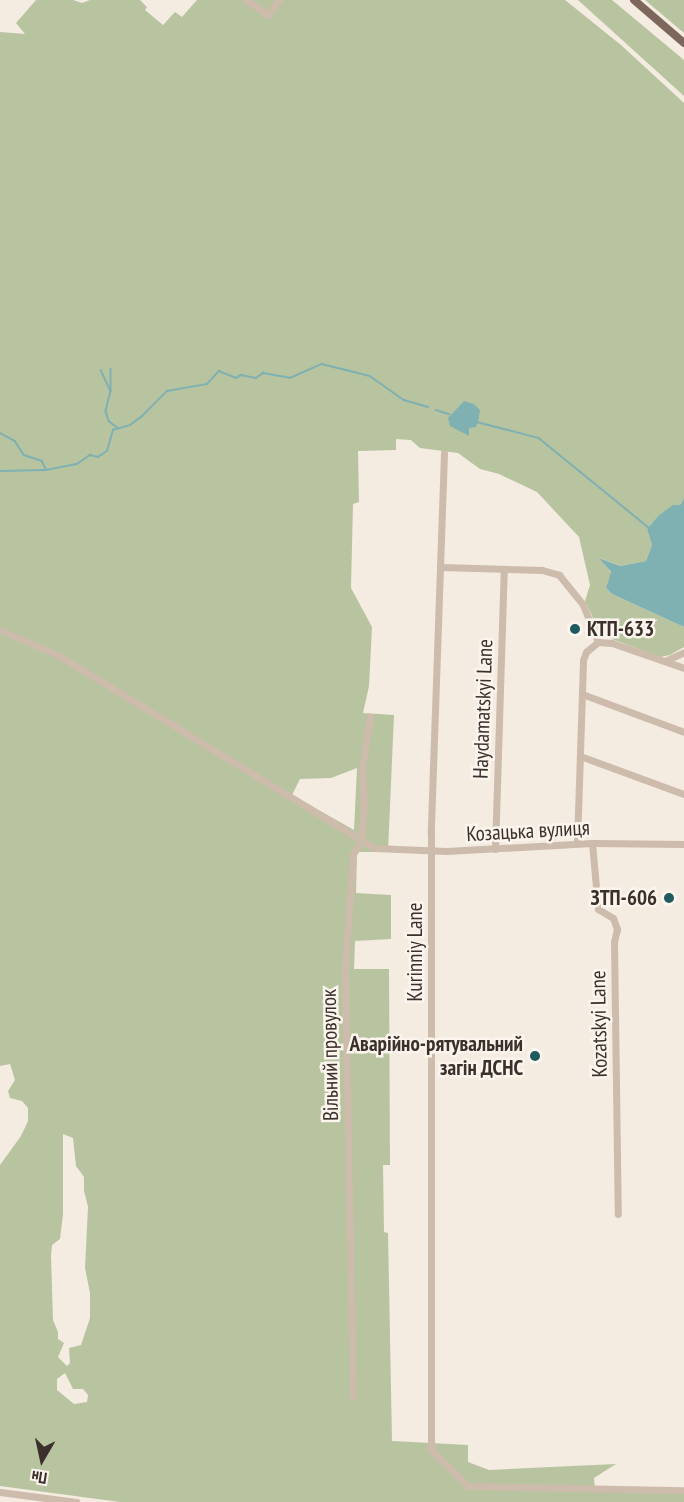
<!DOCTYPE html>
<html>
<head>
<meta charset="utf-8">
<style>
  body { margin:0 }
  #map { position:relative; width:684px; height:1502px; overflow:hidden; background:#f4ebe1; font-family:"PT Sans Narrow",sans-serif }
  div>[style] { position:absolute }
  .green>* { inset:0; background:#b8c4a0 }
  .water>* { inset:0; background:#7fb0b2 }
  .stream>* { height:1.5px; margin:-0.75px; padding:0 0.75px; transform-origin:0.75px; border-radius:0.75px; background:#7fb0b2 }
  .minor>* { height:7px; margin:-3.5px; padding:0 3.5px; transform-origin:3.5px; border-radius:3.5px; background:#cdbbac }
  .major>* { height:8px; margin:-4px; padding:0 4px; transform-origin:4px; border-radius:4px; background:#7d675c }
  .dots>* { width:16px; height:16px; translate:-50% -50%; box-sizing:border-box; border:3px solid #fbf5ee; border-radius:50% }
  span { translate:-50% -50%; white-space:nowrap; text-align:center; line-height:1.15; -webkit-text-stroke:5px #fbf5ee; paint-order:stroke }
  .poi-label { font-size:21px; color:#3b302b; font-weight:700 }
  .left { translate:0 -50%; text-align:left }
  .right { translate:-100% -50%; text-align:right }
  .street-label { font-size:21px; color:#3b302b }
  .north { position:absolute; left:12px; top:1430px; width:60px; height:60px; -webkit-text-stroke:4px #fbf5ee; paint-order:stroke; rotate:189deg; font-size:16px; font-weight:700; line-height:24px; text-align:center; color:#3b302b }
  .north::after { content:''; display:block; margin:auto; width:21px; height:27px; background:#3b302b; clip-path:polygon(50% 0,100% 100%,50% 72%,0 100%) }
</style>
</head>
<body>
<div id="map">
  <div class="green">
    <i style="clip-path:polygon(evenodd,36px 0,73px 0,82px 3px,90px 0,140px 0,147px 7px,145px 10px,163px 25px,175px 12px,182px 17px,197px 0,565px 0,621px 45px,684px 103px,684px 498px,680px 505px,658px 516px,647px 529px,652px 545px,646px 561px,620px 566px,600px 558px,611px 573px,606px 588px,612px 594px,684px 627px,684px 647px,670px 655px,660px 657px,601px 635px,585px 601px,590px 585px,579px 537px,537px 492px,499px 474px,480px 469px,458px 453px,420px 448px,411px 440px,396px 439px,396px 450px,358px 451px,359px 502px,353px 504px,351px 588px,372px 627px,369px 686px,363px 713px,394px 715px,388px 852px,357px 852px,356px 893px,391px 895px,391px 939px,355px 941px,354px 969px,389px 969px,390px 1165px,383px 1165px,384px 1232px,388px 1233px,392px 1441px,468px 1445px,468px 1462px,489px 1470px,616px 1464px,594px 1478px,595px 1491px,684px 1494px,684px 1502px,120px 1502px,0 1486px,0 1165px,21px 1136px,28px 1121px,28px 1108px,22px 1101px,10px 1098px,8px 1091px,15px 1080px,10px 1064px,0 1066px,0 32px,25px 34px,16px 23px,36px 0,357px 768px,354px 830px,292px 795px,300px 779px,331px 778px,357px 768px,36px 0,63px 1134px,73px 1138px,76px 1166px,84px 1177px,84px 1191px,88px 1207px,85px 1268px,90px 1293px,90px 1318px,81px 1345px,69px 1348px,70px 1363px,67px 1366px,58px 1357px,64px 1343px,58px 1339px,58px 1332px,53px 1320px,51px 1256px,52px 1245px,60px 1239px,63px 1214px,63px 1134px,36px 0,65px 1373px,73px 1389px,83px 1389px,88px 1395px,87px 1402px,74px 1404px,57px 1390px,57px 1379px,65px 1373px)"></i>
    <i style="clip-path:polygon(578px 0,612px 0,684px 60px,684px 96px)"></i>
    <i style="clip-path:polygon(645px 0,684px 0,684px 33px,652px 6px)"></i>
  </div>
  <div class="water">
    <i style="clip-path:polygon(464px 401px,474px 404px,480px 410px,478px 422px,476px 427px,469px 428px,469px 436px,450px 426px,448px 418px)"></i>
    <i style="clip-path:polygon(684px 498px,684px 627px,612px 594px,606px 588px,611px 572px,599px 558px,620px 566px,646px 561px,652px 545px,647px 529px,658px 516px,673px 505px,680px 505px)"></i>
  </div>
  <div class="stream">
    <i style="left:111px;top:369px;width:22px;rotate:90deg"></i>
    <i style="left:111px;top:391px;width:21px;rotate:104deg"></i>
    <i style="left:106px;top:411px;width:10px;rotate:73deg"></i>
    <i style="left:109px;top:421px;width:11px;rotate:38deg"></i>
    <i style="left:101px;top:370px;width:23px;rotate:65deg"></i>
    <i style="left:436px;top:410px;width:14px;rotate:17deg"></i>
    <i style="left:477px;top:422px;width:64px;rotate:14.5deg"></i>
    <i style="left:539px;top:438px;width:141px;rotate:39.2deg"></i>
    <i style="left:0;top:433px;width:17px;rotate:28deg"></i>
    <i style="left:15px;top:441px;width:17px;rotate:57deg"></i>
    <i style="left:24px;top:455px;width:19px;rotate:18deg"></i>
    <i style="left:42px;top:461px;width:9px;rotate:63deg"></i>
    <i style="left:0;top:471px;width:46px;rotate:-1.2deg"></i>
    <i style="left:46px;top:470px;width:32px;rotate:-11deg"></i>
    <i style="left:77px;top:464px;width:16px;rotate:-35deg"></i>
    <i style="left:90px;top:455px;width:8px;rotate:14deg"></i>
    <i style="left:98px;top:457px;width:11px;rotate:-34deg"></i>
    <i style="left:107px;top:451px;width:22px;rotate:-74deg"></i>
    <i style="left:113px;top:430px;width:18px;rotate:-16deg"></i>
    <i style="left:130px;top:425px;width:14px;rotate:-36deg"></i>
    <i style="left:141px;top:417px;width:37px;rotate:-45deg"></i>
    <i style="left:167px;top:391px;width:41px;rotate:-9.9deg"></i>
    <i style="left:207px;top:384px;width:18px;rotate:-47deg"></i>
    <i style="left:219px;top:371px;width:18px;rotate:22deg"></i>
    <i style="left:236px;top:378px;width:6px;rotate:-31deg"></i>
    <i style="left:241px;top:375px;width:15px;rotate:11deg"></i>
    <i style="left:256px;top:378px;width:9px;rotate:-36deg"></i>
    <i style="left:263px;top:373px;width:27px;rotate:10deg"></i>
    <i style="left:290px;top:378px;width:35px;rotate:-24deg"></i>
    <i style="left:322px;top:364px;width:49px;rotate:14deg"></i>
    <i style="left:370px;top:376px;width:42px;rotate:35.2deg"></i>
    <i style="left:404px;top:400px;width:25px;rotate:16deg"></i>
  </div>
  <div class="minor">
    <i style="left:246px;top:0;width:27px;rotate:34deg"></i>
    <i style="left:268px;top:15px;width:19px;rotate:-54deg"></i>
    <i style="left:444px;top:453px;width:380px;rotate:92deg"></i>
    <i style="left:431px;top:833px;width:617px;rotate:90deg"></i>
    <i style="left:431px;top:1450px;width:52px;rotate:44.2deg"></i>
    <i style="left:468px;top:1486px;width:216px;rotate:1.1deg"></i>
    <i style="left:440px;top:567px;width:102px;rotate:1.7deg"></i>
    <i style="left:542px;top:570px;width:18px;rotate:16deg"></i>
    <i style="left:559px;top:575px;width:38px;rotate:51deg"></i>
    <i style="left:583px;top:605px;width:40px;rotate:68deg"></i>
    <i style="left:0;top:630px;width:63px;rotate:23.3deg"></i>
    <i style="left:58px;top:655px;width:370px;rotate:31.4deg"></i>
    <i style="left:374px;top:848px;width:72px;rotate:2.4deg"></i>
    <i style="left:446px;top:851px;width:146px;rotate:-3.1deg"></i>
    <i style="left:592px;top:843px;width:92px;rotate:0.6deg"></i>
    <i style="left:598px;top:642px;width:14px;rotate:4deg"></i>
    <i style="left:612px;top:643px;width:76px;rotate:19.1deg"></i>
    <i style="left:665px;top:661px;width:21px;rotate:-25deg"></i>
    <i style="left:582px;top:694px;width:109px;rotate:20.4deg"></i>
    <i style="left:580px;top:756px;width:111px;rotate:20.1deg"></i>
    <i style="left:577px;top:843px;width:183px;rotate:-88.1deg"></i>
    <i style="left:583px;top:660px;width:9px;rotate:-69deg"></i>
    <i style="left:586px;top:652px;width:16px;rotate:-40deg"></i>
    <i style="left:592px;top:843px;width:66px;rotate:84.8deg"></i>
    <i style="left:598px;top:909px;width:17px;rotate:31deg"></i>
    <i style="left:613px;top:918px;width:12px;rotate:70deg"></i>
    <i style="left:617px;top:929px;width:13px;rotate:103deg"></i>
    <i style="left:614px;top:942px;width:272px;rotate:89.2deg"></i>
    <i style="left:495px;top:849px;width:280px;rotate:-88.2deg"></i>
    <i style="left:353px;top:1396px;width:428px;rotate:-91.1deg"></i>
    <i style="left:345px;top:968px;width:114px;rotate:-86deg"></i>
    <i style="left:353px;top:854px;width:15px;rotate:-58deg"></i>
    <i style="left:361px;top:841px;width:36px;rotate:-85deg"></i>
    <i style="left:364px;top:805px;width:36px;rotate:-93deg"></i>
    <i style="left:362px;top:769px;width:53px;rotate:-81.3deg"></i>
    <i style="left:0;top:1492px;width:77px;rotate:7.5deg"></i>
  </div>
  <div class="major">
    <i style="left:634px;top:0;width:66px;rotate:40.7deg"></i>
  </div>
  <div class="dots">
    <i style="left:575px;top:629px;background:#1f5a5e"></i>
    <i style="left:669px;top:898px;background:#1f5a5e"></i>
    <i style="left:535px;top:1056px;background:#1f5a5e"></i>
  </div>
  <div class="poi-label">
    <span class="left" style="left:587px;top:629px">КТП-633</span>
    <span class="right" style="left:657px;top:898px">ЗТП-606</span>
    <span class="right" style="left:523px;top:1056px">Аварійно-рятувальний<br>загін ДСНС</span>
  </div>
  <div class="street-label">
    <span style="left:483px;top:709px;rotate:-88deg">Haydamatskyi Lane</span>
    <span style="left:528px;top:831px;rotate:-3deg">Козацька вулиця</span>
    <span style="left:415px;top:952px;rotate:-90deg">Kurinniy Lane</span>
    <span style="left:599px;top:1024px;rotate:-91deg">Kozatskyi Lane</span>
    <span style="left:330px;top:1055px;rotate:-91deg">Вільний провулок</span>
  </div>
  <div class="north">Пн</div>
</div>
</body>
</html>
